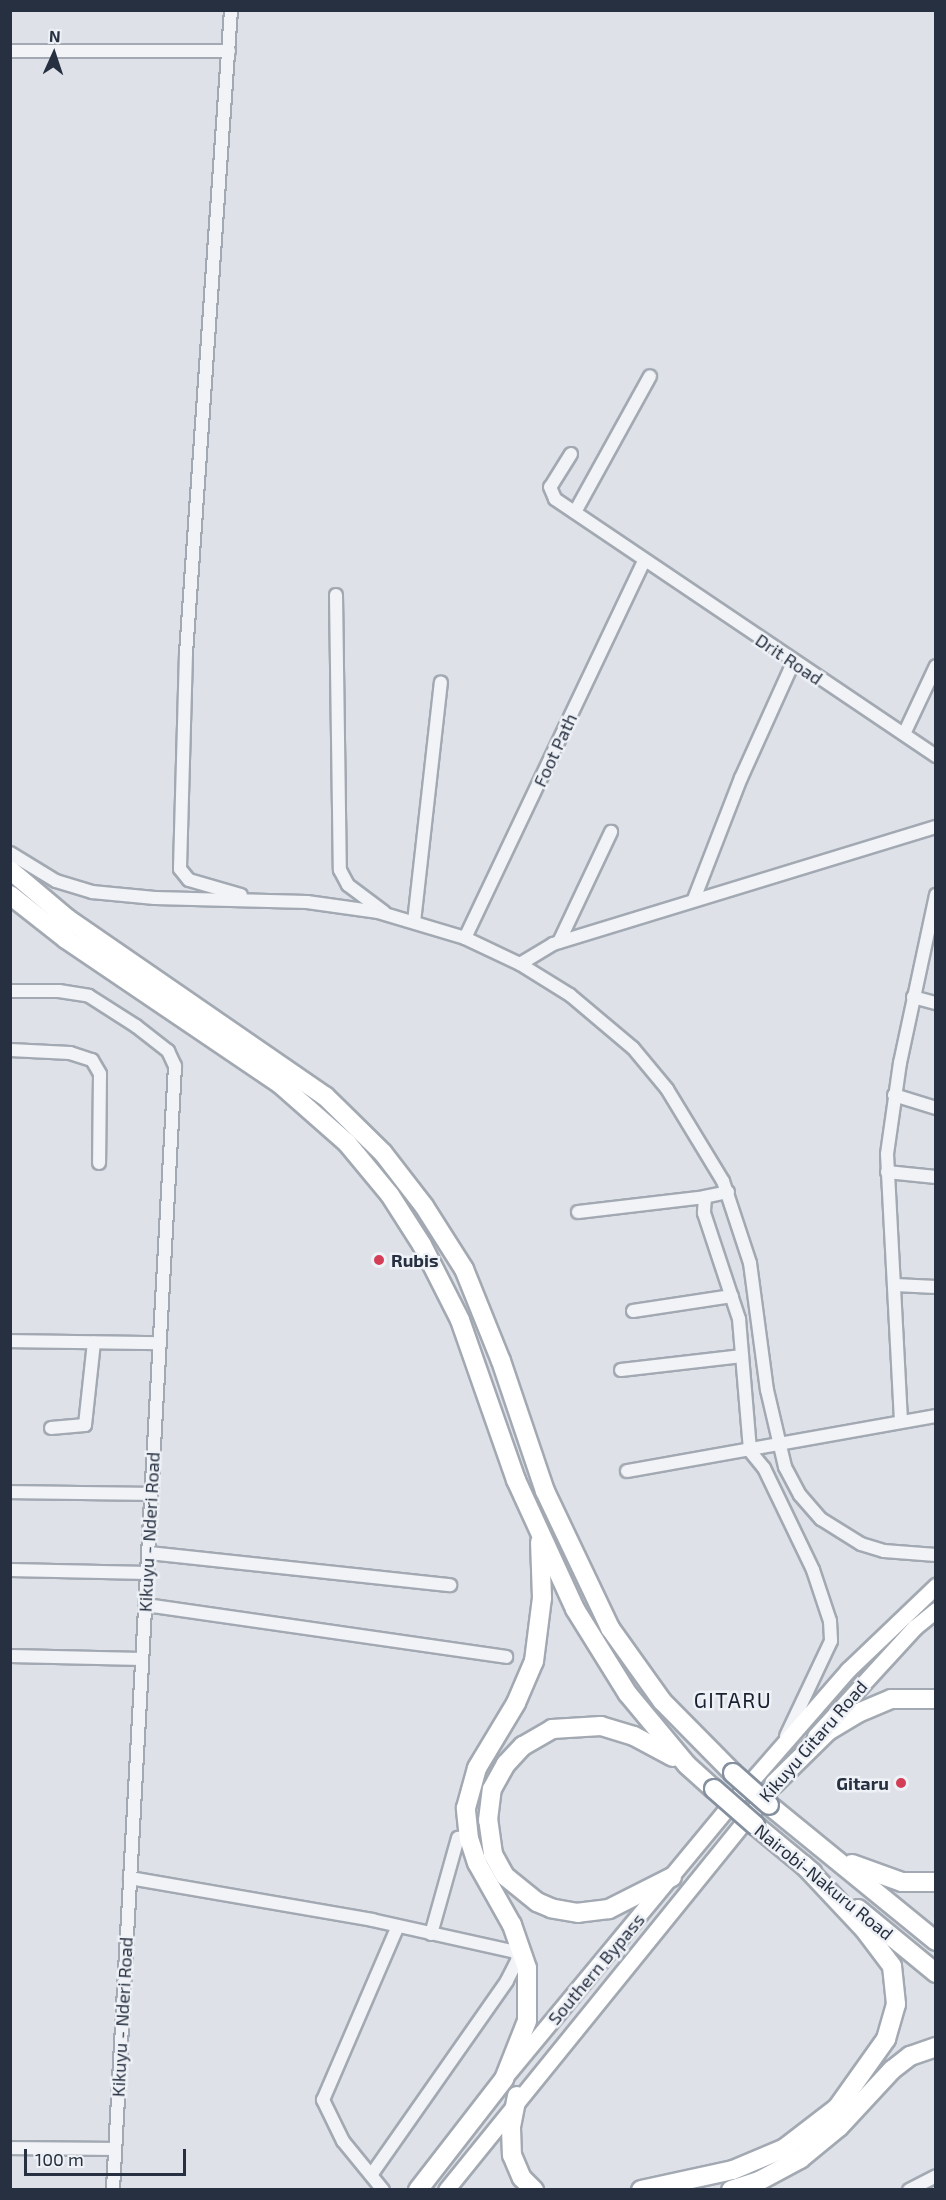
<!DOCTYPE html>
<html>
<head>
<meta charset="utf-8">
<style>
  body { margin:0 }
  #map { position:relative; width:946px; height:2200px; overflow:hidden; background:#dee2e8; font-family:"Exo 2",sans-serif }
  div>[style] { position:absolute }
  .roads { filter:drop-shadow(2px 0 #a3a9b2) drop-shadow(-2px 0 #a3a9b2) drop-shadow(0 2px #a3a9b2) drop-shadow(0 -2px #a3a9b2) }
  .minor>* { height:12px; margin:-6px; padding:0 6px; transform-origin:6px; border-radius:6px; background:#f1f3f7 }
  .major>* { height:15px; margin:-7.5px; padding:0 7.5px; transform-origin:7.5px; border-radius:7.5px; background:#fff }
  .highway>* { height:18px; margin:-9px; padding:0 9px; transform-origin:9px; border-radius:9px; background:#fff }
  .bridges { filter:drop-shadow(2px 0 #85909f) drop-shadow(-2px 0 #85909f) drop-shadow(0 2px #85909f) drop-shadow(0 -2px #85909f) }
  .highway-bridge>* { height:18px; margin:-9px; padding:0 9px; transform-origin:9px; border-radius:9px; background:#fff }
  .dots>* { width:16px; height:16px; translate:-50% -50%; box-sizing:border-box; border:3px solid #eef1f6; border-radius:50% }
  span { translate:-50% -50%; white-space:nowrap; text-align:center; line-height:1.15; -webkit-text-stroke:5px #eef1f6; paint-order:stroke }
  .street-label { font-size:18px; color:#273040 }
  .poi-label { font-size:18px; color:#273040; font-weight:700 }
  .left { translate:0 -50%; text-align:left }
  .right { translate:-100% -50%; text-align:right }
  .quarter-label { font-size:21px; color:#192130; letter-spacing:1.5px }
  .frame { position:absolute; inset:0; border:12px solid #273040; pointer-events:none }
  .north { position:absolute; left:24px; top:24px; width:60px; height:60px; -webkit-text-stroke:4px #eef1f6; paint-order:stroke; rotate:3deg; font-size:16px; font-weight:700; line-height:24px; text-align:center; color:#273040 }
  .north::after { content:''; display:block; margin:auto; width:21px; height:27px; background:#273040; clip-path:polygon(50% 0,100% 100%,50% 72%,0 100%) }
  .scale { position:absolute; left:24px; top:2149px; width:162px; height:27px; box-sizing:border-box; border:3px solid #273040; border-top:0; padding-left:8px; font-size:18px; line-height:21px; white-space:nowrap; color:#273040; -webkit-text-stroke:4px #eef1f6; paint-order:stroke }
</style>
</head>
<body>
<div id="map">
  <div class="roads">
    <div class="minor">
      <i style="left:231px;top:10px;width:645px;rotate:94deg"></i>
      <i style="left:186px;top:653px;width:216px;rotate:91.6deg"></i>
      <i style="left:180px;top:869px;width:14px;rotate:51deg"></i>
      <i style="left:189px;top:880px;width:54px;rotate:16.1deg"></i>
      <i style="left:10px;top:51px;width:219px"></i>
      <i style="left:571px;top:454px;width:39px;rotate:122deg"></i>
      <i style="left:550px;top:487px;width:13px;rotate:67deg"></i>
      <i style="left:555px;top:499px;width:460px;rotate:34deg"></i>
      <i style="left:575px;top:512px;width:155px;rotate:-61.1deg"></i>
      <i style="left:336px;top:595px;width:275px;rotate:89.2deg"></i>
      <i style="left:340px;top:870px;width:17px;rotate:62deg"></i>
      <i style="left:348px;top:885px;width:45px;rotate:36.9deg"></i>
      <i style="left:904px;top:734px;width:75px;rotate:-64.8deg"></i>
      <i style="left:10px;top:853px;width:54px;rotate:31.3deg"></i>
      <i style="left:56px;top:881px;width:38px;rotate:17deg"></i>
      <i style="left:92px;top:892px;width:63px;rotate:5.4deg"></i>
      <i style="left:155px;top:898px;width:152px;rotate:1.5deg"></i>
      <i style="left:307px;top:902px;width:72px;rotate:8deg"></i>
      <i style="left:378px;top:912px;width:91px;rotate:16.6deg"></i>
      <i style="left:465px;top:938px;width:61px;rotate:25.3deg"></i>
      <i style="left:520px;top:964px;width:59px;rotate:31.8deg"></i>
      <i style="left:570px;top:995px;width:82px;rotate:40.1deg"></i>
      <i style="left:633px;top:1048px;width:53px;rotate:50.3deg"></i>
      <i style="left:667px;top:1089px;width:108px;rotate:58.7deg"></i>
      <i style="left:723px;top:1181px;width:86px;rotate:71.8deg"></i>
      <i style="left:750px;top:1263px;width:128px;rotate:82.4deg"></i>
      <i style="left:767px;top:1390px;width:79px;rotate:76.8deg"></i>
      <i style="left:785px;top:1467px;width:32px;rotate:62deg"></i>
      <i style="left:800px;top:1495px;width:32px;rotate:49deg"></i>
      <i style="left:821px;top:1519px;width:47px;rotate:32deg"></i>
      <i style="left:861px;top:1544px;width:24px;rotate:17deg"></i>
      <i style="left:884px;top:1551px;width:52px;rotate:4.4deg"></i>
      <i style="left:694px;top:899px;width:130px;rotate:-68.8deg"></i>
      <i style="left:741px;top:778px;width:126px;rotate:-65.7deg"></i>
      <i style="left:414px;top:922px;width:241px;rotate:-83.6deg"></i>
      <i style="left:465px;top:938px;width:417px;rotate:-64.6deg"></i>
      <i style="left:559px;top:942px;width:122px;rotate:-64.7deg"></i>
      <i style="left:520px;top:964px;width:39px;rotate:-31deg"></i>
      <i style="left:553px;top:944px;width:400px;rotate:-17deg"></i>
      <i style="left:10px;top:991px;width:49px"></i>
      <i style="left:59px;top:991px;width:30px;rotate:9deg"></i>
      <i style="left:89px;top:996px;width:56px;rotate:32.6deg"></i>
      <i style="left:136px;top:1026px;width:41px;rotate:38deg"></i>
      <i style="left:168px;top:1051px;width:17px;rotate:65deg"></i>
      <i style="left:175px;top:1066px;width:1126px;rotate:93.16deg"></i>
      <i style="left:913px;top:997px;width:24px;rotate:15deg"></i>
      <i style="left:10px;top:1050px;width:60px;rotate:2.9deg"></i>
      <i style="left:70px;top:1053px;width:23px;rotate:18deg"></i>
      <i style="left:92px;top:1060px;width:16px;rotate:60deg"></i>
      <i style="left:100px;top:1074px;width:89px;rotate:90.6deg"></i>
      <i style="left:894px;top:1095px;width:44px;rotate:17.2deg"></i>
      <i style="left:887px;top:1172px;width:49px;rotate:5.8deg"></i>
      <i style="left:728px;top:1192px;width:24px;rotate:168deg"></i>
      <i style="left:705px;top:1197px;width:16px;rotate:94deg"></i>
      <i style="left:704px;top:1213px;width:112px;rotate:71.7deg"></i>
      <i style="left:739px;top:1319px;width:132px;rotate:85.2deg"></i>
      <i style="left:750px;top:1451px;width:22px;rotate:51deg"></i>
      <i style="left:764px;top:1468px;width:113px;rotate:64.3deg"></i>
      <i style="left:813px;top:1570px;width:54px;rotate:71.6deg"></i>
      <i style="left:830px;top:1621px;width:20px;rotate:87deg"></i>
      <i style="left:831px;top:1641px;width:105px;rotate:115.3deg"></i>
      <i style="left:578px;top:1212px;width:128px;rotate:-6.7deg"></i>
      <i style="left:895px;top:1285px;width:41px;rotate:2.8deg"></i>
      <i style="left:633px;top:1311px;width:100px;rotate:-8.6deg"></i>
      <i style="left:10px;top:1341px;width:147px;rotate:0.8deg"></i>
      <i style="left:621px;top:1370px;width:122px;rotate:-6.6deg"></i>
      <i style="left:901px;top:1421px;width:267px;rotate:-93deg"></i>
      <i style="left:887px;top:1154px;width:92px;rotate:-81.9deg"></i>
      <i style="left:900px;top:1063px;width:172px;rotate:-77.9deg"></i>
      <i style="left:51px;top:1428px;width:34px;rotate:-5deg"></i>
      <i style="left:85px;top:1425px;width:83px;rotate:-83.8deg"></i>
      <i style="left:627px;top:1471px;width:314px;rotate:-10.1deg"></i>
      <i style="left:10px;top:1492px;width:141px;rotate:0.8deg"></i>
      <i style="left:149px;top:1553px;width:303px;rotate:6.1deg"></i>
      <i style="left:10px;top:1570px;width:138px;rotate:1.2deg"></i>
      <i style="left:146px;top:1605px;width:364px;rotate:8.2deg"></i>
      <i style="left:10px;top:1656px;width:132px;rotate:1.3deg"></i>
      <i style="left:130px;top:1878px;width:246px;rotate:9.8deg"></i>
      <i style="left:372px;top:1920px;width:148px;rotate:12.5deg"></i>
      <i style="left:516px;top:1952px;width:7px;rotate:74deg"></i>
      <i style="left:518px;top:1959px;width:25px;rotate:117deg"></i>
      <i style="left:507px;top:1981px;width:237px;rotate:125deg"></i>
      <i style="left:431px;top:1934px;width:100px;rotate:-74.3deg"></i>
      <i style="left:10px;top:2148px;width:105px;rotate:0.5deg"></i>
      <i style="left:383px;top:2190px;width:63px;rotate:-129.2deg"></i>
      <i style="left:343px;top:2141px;width:46px;rotate:-116deg"></i>
      <i style="left:323px;top:2100px;width:189px;rotate:-66.7deg"></i>
      <i style="left:909px;top:2190px;width:30px;rotate:-27deg"></i>
    </div>
    <div class="major">
      <i style="left:815px;top:1736px;width:148px;rotate:-47.5deg"></i>
      <i style="left:915px;top:1627px;width:27px;rotate:-39deg"></i>
      <i style="left:509px;top:2072px;width:339px;rotate:-50.4deg"></i>
      <i style="left:725px;top:1811px;width:187px;rotate:-48.9deg"></i>
      <i style="left:848px;top:1670px;width:122px;rotate:-43.7deg"></i>
      <i style="left:446px;top:2190px;width:513px;rotate:-51.01deg"></i>
    </div>
    <div class="highway">
      <i style="left:10px;top:870px;width:76px;rotate:40.2deg"></i>
      <i style="left:68px;top:919px;width:312px;rotate:34.6deg"></i>
      <i style="left:325px;top:1096px;width:81px;rotate:44.5deg"></i>
      <i style="left:383px;top:1153px;width:67px;rotate:52.3deg"></i>
      <i style="left:424px;top:1206px;width:75px;rotate:57.6deg"></i>
      <i style="left:464px;top:1269px;width:99px;rotate:68.1deg"></i>
      <i style="left:501px;top:1361px;width:137px;rotate:71.3deg"></i>
      <i style="left:545px;top:1491px;width:152px;rotate:64.6deg"></i>
      <i style="left:610px;top:1628px;width:90px;rotate:54.5deg"></i>
      <i style="left:662px;top:1701px;width:101px;rotate:45.4deg"></i>
      <i style="left:10px;top:895px;width:71px;rotate:38.2deg"></i>
      <i style="left:66px;top:939px;width:258px;rotate:34.1deg"></i>
      <i style="left:280px;top:1084px;width:89px;rotate:41.4deg"></i>
      <i style="left:347px;top:1143px;width:67px;rotate:50.4deg"></i>
      <i style="left:390px;top:1195px;width:59px;rotate:57.4deg"></i>
      <i style="left:422px;top:1245px;width:84px;rotate:63.1deg"></i>
      <i style="left:460px;top:1320px;width:170px;rotate:70.7deg"></i>
      <i style="left:516px;top:1480px;width:142px;rotate:65.4deg"></i>
      <i style="left:575px;top:1609px;width:100px;rotate:58.1deg"></i>
      <i style="left:628px;top:1694px;width:92px;rotate:50.3deg"></i>
      <i style="left:687px;top:1765px;width:36px;rotate:42deg"></i>
      <i style="left:774px;top:1784px;width:76px;rotate:-44.5deg"></i>
      <i style="left:828px;top:1731px;width:35px;rotate:-31deg"></i>
      <i style="left:858px;top:1713px;width:36px;rotate:-23deg"></i>
      <i style="left:891px;top:1699px;width:45px"></i>
      <i style="left:769px;top:1805px;width:215px;rotate:39.2deg"></i>
      <i style="left:755px;top:1825px;width:75px;rotate:39.6deg"></i>
      <i style="left:852px;top:1864px;width:53px;rotate:19.8deg"></i>
      <i style="left:902px;top:1882px;width:34px"></i>
      <i style="left:672px;top:1877px;width:71px;rotate:153.1deg"></i>
      <i style="left:609px;top:1909px;width:31px;rotate:173deg"></i>
      <i style="left:578px;top:1913px;width:27px;rotate:-170deg"></i>
      <i style="left:551px;top:1908px;width:15px;rotate:-157deg"></i>
      <i style="left:537px;top:1902px;width:41px;rotate:-140.9deg"></i>
      <i style="left:505px;top:1876px;width:25px;rotate:-119deg"></i>
      <i style="left:493px;top:1854px;width:34px;rotate:-98deg"></i>
      <i style="left:488px;top:1820px;width:31px;rotate:-83deg"></i>
      <i style="left:492px;top:1789px;width:29px;rotate:-61deg"></i>
      <i style="left:506px;top:1764px;width:25px;rotate:-47deg"></i>
      <i style="left:523px;top:1746px;width:34px;rotate:-30deg"></i>
      <i style="left:552px;top:1729px;width:49px;rotate:-3.5deg"></i>
      <i style="left:601px;top:1726px;width:34px;rotate:17deg"></i>
      <i style="left:634px;top:1736px;width:44px;rotate:28.3deg"></i>
      <i style="left:858px;top:1909px;width:101px;rotate:39.4deg"></i>
      <i style="left:517px;top:2096px;width:33px;rotate:101deg"></i>
      <i style="left:511px;top:2128px;width:27px;rotate:88deg"></i>
      <i style="left:512px;top:2155px;width:25px;rotate:67deg"></i>
      <i style="left:522px;top:2178px;width:17px;rotate:45deg"></i>
      <i style="left:418px;top:2190px;width:140px;rotate:-52.2deg"></i>
      <i style="left:504px;top:2079px;width:62px;rotate:-68.4deg"></i>
      <i style="left:527px;top:2021px;width:53px;rotate:-90deg"></i>
      <i style="left:527px;top:1968px;width:46px;rotate:-109.2deg"></i>
      <i style="left:512px;top:1925px;width:71px;rotate:-119.4deg"></i>
      <i style="left:477px;top:1863px;width:25px;rotate:-108deg"></i>
      <i style="left:469px;top:1839px;width:31px;rotate:-96deg"></i>
      <i style="left:466px;top:1808px;width:41px;rotate:-74.6deg"></i>
      <i style="left:477px;top:1768px;width:76px;rotate:-59deg"></i>
      <i style="left:516px;top:1703px;width:46px;rotate:-66.8deg"></i>
      <i style="left:534px;top:1661px;width:64px;rotate:-82.8deg"></i>
      <i style="left:542px;top:1598px;width:56px;rotate:-92deg"></i>
      <i style="left:641px;top:2190px;width:94px;rotate:-12.3deg"></i>
      <i style="left:733px;top:2170px;width:56px;rotate:-22.9deg"></i>
      <i style="left:785px;top:2148px;width:66px;rotate:-37.6deg"></i>
      <i style="left:837px;top:2108px;width:85px;rotate:-54.6deg"></i>
      <i style="left:886px;top:2039px;width:36px;rotate:-74deg"></i>
      <i style="left:896px;top:2004px;width:38px;rotate:-96deg"></i>
      <i style="left:892px;top:1966px;width:46px;rotate:-127.1deg"></i>
      <i style="left:864px;top:1929px;width:88px;rotate:-133.2deg"></i>
      <i style="left:731px;top:2190px;width:29px;rotate:-18deg"></i>
      <i style="left:759px;top:2181px;width:47px;rotate:-28.2deg"></i>
      <i style="left:800px;top:2159px;width:50px;rotate:-39.4deg"></i>
      <i style="left:839px;top:2127px;width:78px;rotate:-47.1deg"></i>
      <i style="left:892px;top:2070px;width:23px;rotate:-38deg"></i>
      <i style="left:910px;top:2056px;width:28px;rotate:-19deg"></i>
    </div>
  </div>
  <div class="bridges">
    <div class="highway-bridge">
      <i style="left:733px;top:1773px;width:48px;rotate:41.6deg"></i>
      <i style="left:714px;top:1789px;width:55px;rotate:41.3deg"></i>
    </div>
  </div>
  <div class="dots">
    <i style="left:379px;top:1260px;background:#d33e56"></i>
    <i style="left:901px;top:1783px;background:#d33e56"></i>
  </div>
  <div class="street-label">
    <span style="left:789px;top:659px;rotate:34deg">Drit Road</span>
    <span style="left:555px;top:750px;rotate:-65deg">Foot Path</span>
    <span style="left:149px;top:1532px;rotate:-87deg">Kikuyu - Nderi Road</span>
    <span style="left:813px;top:1741px;rotate:-49deg">Kikuyu Gitaru Road</span>
    <span style="left:824px;top:1882px;rotate:39deg">Nairobi-Nakuru Road</span>
    <span style="left:596px;top:1969px;rotate:-50deg">Southern Bypass</span>
    <span style="left:122px;top:2017px;rotate:-87deg">Kikuyu - Nderi Road</span>
  </div>
  <div class="poi-label">
    <span class="left" style="left:391px;top:1260px">Rubis</span>
    <span class="right" style="left:889px;top:1783px">Gitaru</span>
  </div>
  <div class="quarter-label">
    <span style="left:733px;top:1700px">GITARU</span>
  </div>
  <div class="frame"></div>
  <div class="north">N</div>
  <div class="scale">100 m</div>
</div>
</body>
</html>
